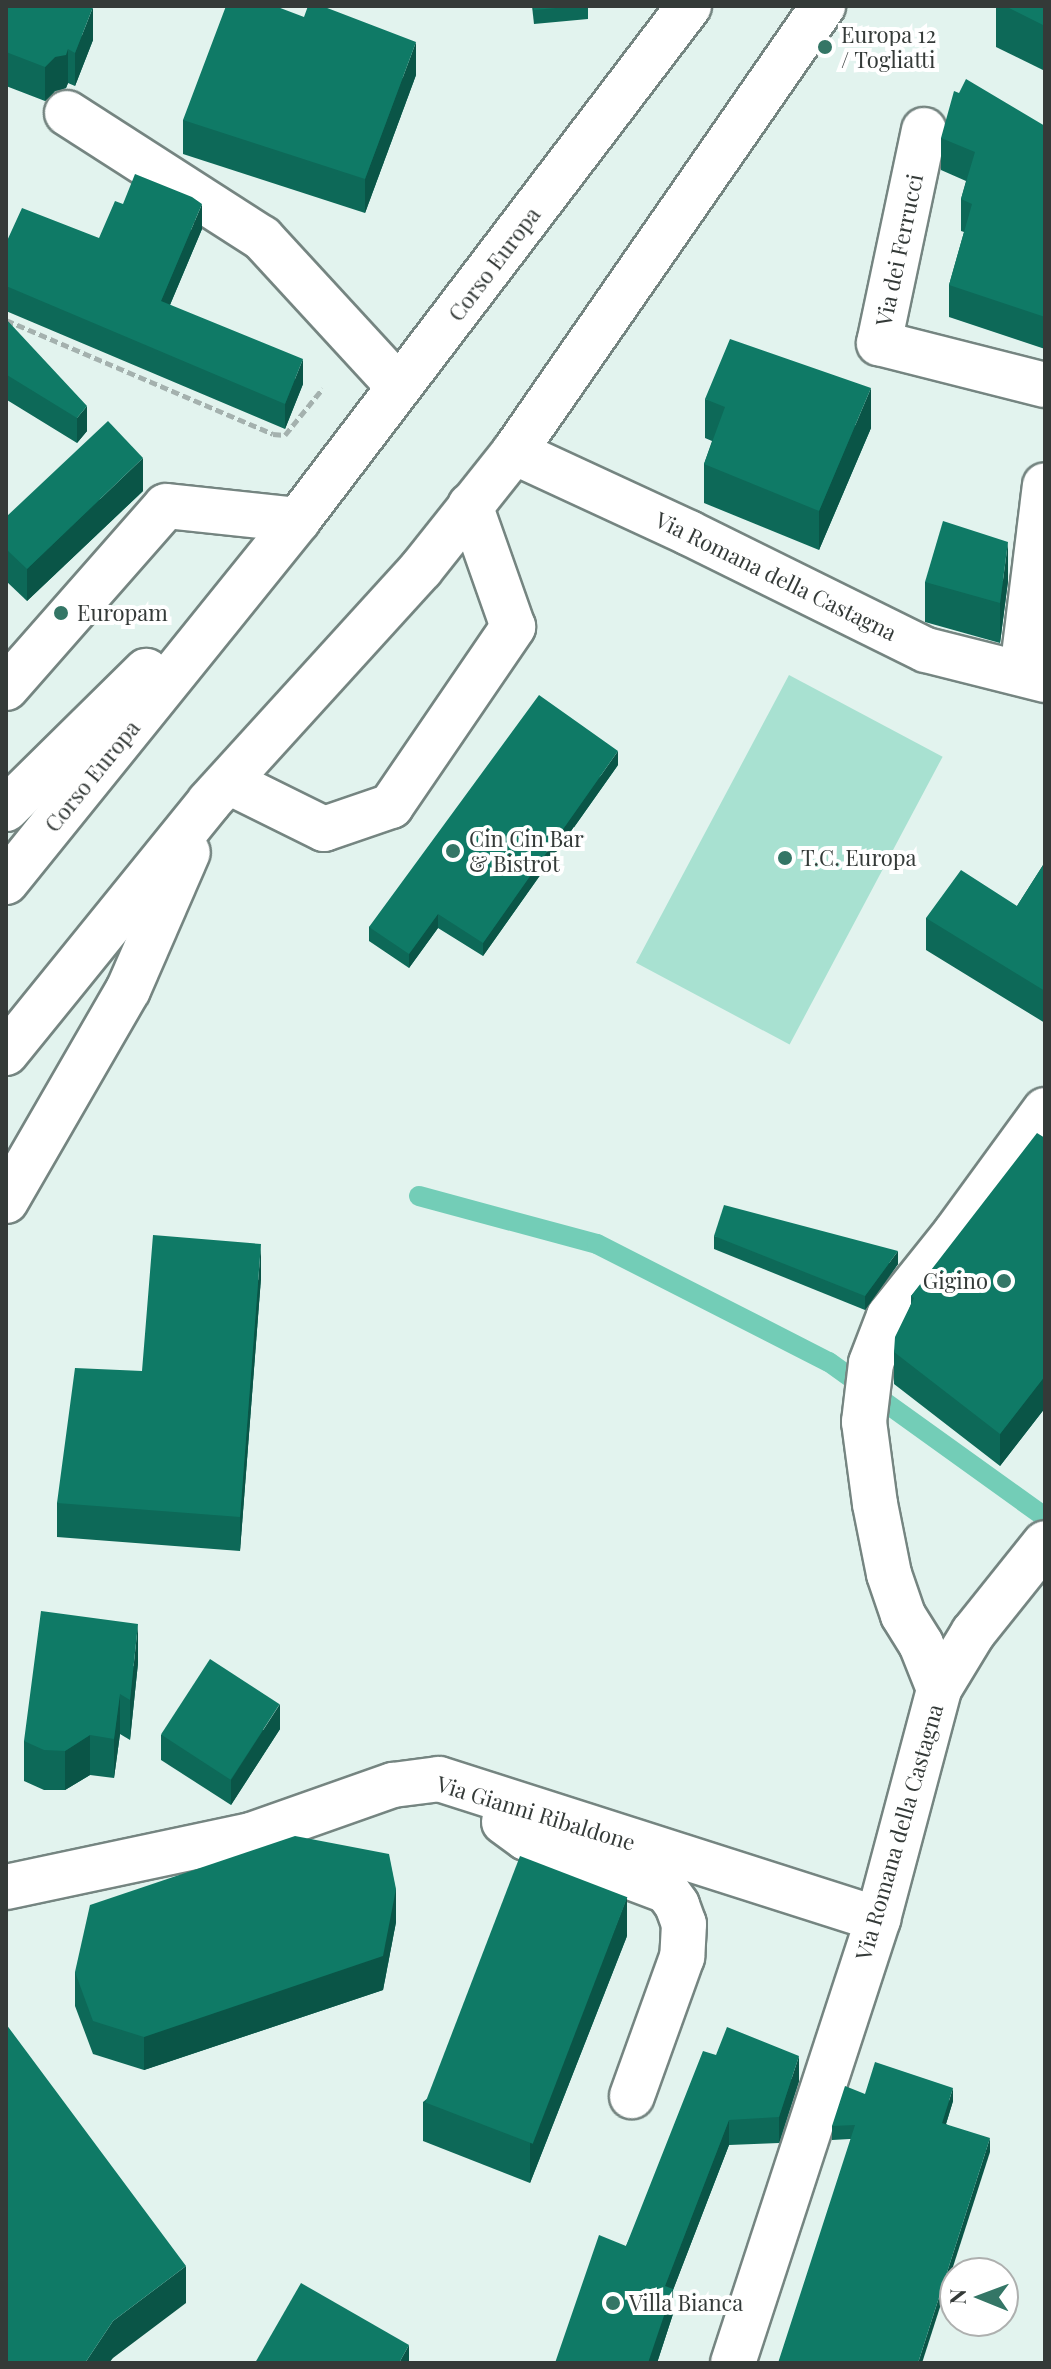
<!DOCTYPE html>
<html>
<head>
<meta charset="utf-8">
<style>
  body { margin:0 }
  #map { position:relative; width:1051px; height:2369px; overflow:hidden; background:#e2f3ee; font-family:"Playfair Display",serif }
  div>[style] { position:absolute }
  .green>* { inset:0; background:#a8e1d1; transform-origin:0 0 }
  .stream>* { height:20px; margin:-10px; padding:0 10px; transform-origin:10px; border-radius:10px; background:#73cdb7 }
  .path>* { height:5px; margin-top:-2.5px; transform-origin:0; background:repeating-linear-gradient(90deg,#a4b1ae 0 8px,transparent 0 12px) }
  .roads { filter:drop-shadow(2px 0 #758581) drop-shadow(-2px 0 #758581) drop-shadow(0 2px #758581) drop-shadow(0 -2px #758581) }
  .minor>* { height:44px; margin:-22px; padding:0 22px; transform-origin:22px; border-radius:22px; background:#fff }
  .major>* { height:44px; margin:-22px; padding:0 22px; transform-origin:22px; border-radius:22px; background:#fff }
  .wall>* { inset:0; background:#0d6958 }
  .shaded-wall>* { inset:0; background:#0a5547 }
  .building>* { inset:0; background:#0f7a66; transform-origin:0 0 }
  .dots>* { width:22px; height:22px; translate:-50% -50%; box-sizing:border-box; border:4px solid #fff; border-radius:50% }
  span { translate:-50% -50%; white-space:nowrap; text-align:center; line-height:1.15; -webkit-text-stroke:8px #fff; paint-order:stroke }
  .poi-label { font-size:22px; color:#343a38 }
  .left { translate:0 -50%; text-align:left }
  .right { translate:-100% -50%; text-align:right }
  .street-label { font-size:22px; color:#343a38 }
  .frame { position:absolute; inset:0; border:8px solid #343a38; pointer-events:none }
  .north { position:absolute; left:939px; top:2257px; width:80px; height:80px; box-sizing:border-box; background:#fff; border:2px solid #aeb0af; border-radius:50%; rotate:271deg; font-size:22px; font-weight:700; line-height:32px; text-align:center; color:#343a38 }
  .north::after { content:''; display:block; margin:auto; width:28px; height:36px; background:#347666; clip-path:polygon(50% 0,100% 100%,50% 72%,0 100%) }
</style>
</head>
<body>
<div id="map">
  <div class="green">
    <i style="left:789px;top:675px;width:174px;height:326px;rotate:28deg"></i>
  </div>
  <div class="stream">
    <i style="left:419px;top:1196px;width:184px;rotate:15.1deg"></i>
    <i style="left:597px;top:1244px;width:260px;rotate:27deg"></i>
    <i style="left:829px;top:1362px;width:266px;rotate:35.7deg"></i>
  </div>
  <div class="path">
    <i style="left:6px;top:320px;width:290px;rotate:23.1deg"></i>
    <i style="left:273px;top:434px;width:12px;rotate:5deg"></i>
    <i style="left:285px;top:435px;width:60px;rotate:-51deg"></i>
  </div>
  <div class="roads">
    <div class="minor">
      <i style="left:67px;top:113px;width:232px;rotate:32.7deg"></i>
      <i style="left:262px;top:238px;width:201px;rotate:47.4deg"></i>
      <i style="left:924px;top:130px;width:218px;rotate:101.9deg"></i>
      <i style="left:879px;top:343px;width:171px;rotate:14.2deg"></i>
      <i style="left:514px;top:452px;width:193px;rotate:24.8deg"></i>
      <i style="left:689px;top:533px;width:264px;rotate:26.3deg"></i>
      <i style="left:926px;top:650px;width:123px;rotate:14.1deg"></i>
      <i style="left:1022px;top:672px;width:188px;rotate:-83deg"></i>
      <i style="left:6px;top:688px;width:242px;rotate:-48.7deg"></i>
      <i style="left:166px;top:506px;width:133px;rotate:6.1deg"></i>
      <i style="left:229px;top:782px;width:106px;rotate:26.3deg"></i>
      <i style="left:324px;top:829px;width:71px;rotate:-18.9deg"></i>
      <i style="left:391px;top:806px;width:217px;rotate:-55.7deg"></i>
      <i style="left:513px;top:627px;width:129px;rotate:-109.4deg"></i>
      <i style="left:939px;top:1689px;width:48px;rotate:-111.8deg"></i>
      <i style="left:921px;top:1644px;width:34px;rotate:-122deg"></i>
      <i style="left:903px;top:1615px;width:43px;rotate:-108.9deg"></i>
      <i style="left:889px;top:1574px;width:71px;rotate:-101.3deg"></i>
      <i style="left:875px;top:1504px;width:83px;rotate:-97.6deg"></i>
      <i style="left:864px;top:1422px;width:59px;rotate:-83.2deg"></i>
      <i style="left:871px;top:1363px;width:50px;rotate:-69deg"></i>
      <i style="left:889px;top:1316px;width:107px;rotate:-51.4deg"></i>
      <i style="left:956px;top:1232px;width:151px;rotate:-53.9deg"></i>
      <i style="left:504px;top:1822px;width:27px;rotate:36deg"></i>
      <i style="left:526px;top:1838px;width:151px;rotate:20.6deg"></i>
      <i style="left:667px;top:1891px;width:17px;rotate:54deg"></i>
      <i style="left:677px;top:1905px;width:20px;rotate:70deg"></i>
      <i style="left:684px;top:1924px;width:33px;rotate:93deg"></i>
      <i style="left:682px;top:1957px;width:148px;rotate:109.8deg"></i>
      <i style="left:6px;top:1887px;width:250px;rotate:-12deg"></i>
      <i style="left:251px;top:1835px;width:151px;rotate:-19.4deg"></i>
      <i style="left:393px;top:1785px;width:46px;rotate:-7.4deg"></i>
      <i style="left:439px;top:1779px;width:461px;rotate:17.7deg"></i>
      <i style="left:733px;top:2363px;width:467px;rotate:-71.9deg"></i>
      <i style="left:878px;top:1919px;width:238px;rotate:-75.1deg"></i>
      <i style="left:939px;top:1689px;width:66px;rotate:-58.7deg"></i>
      <i style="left:973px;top:1633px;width:115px;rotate:-51.3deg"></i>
    </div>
    <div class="major">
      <i style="left:6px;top:809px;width:197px;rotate:-44.6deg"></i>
      <i style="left:6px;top:882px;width:465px;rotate:-51.1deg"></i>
      <i style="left:298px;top:520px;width:646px;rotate:-52.74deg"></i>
      <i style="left:6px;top:1053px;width:323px;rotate:-51deg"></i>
      <i style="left:209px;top:802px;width:315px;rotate:-47.7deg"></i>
      <i style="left:421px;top:569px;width:149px;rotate:-51.5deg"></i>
      <i style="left:514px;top:452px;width:543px;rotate:-55.28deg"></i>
      <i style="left:6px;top:1201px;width:244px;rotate:-60deg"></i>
      <i style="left:128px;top:990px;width:150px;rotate:-66.5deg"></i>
    </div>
  </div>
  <div class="wall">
    <i style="clip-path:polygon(6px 6px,93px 40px,75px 86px,68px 83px,66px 88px,55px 91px,45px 101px,6px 86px)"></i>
    <i style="clip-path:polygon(532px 6px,588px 6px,588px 19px,534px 24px)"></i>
    <i style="clip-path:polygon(996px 6px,1045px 6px,1045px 71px,996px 47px)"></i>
    <i style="clip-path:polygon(416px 75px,365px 213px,183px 154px,183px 120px)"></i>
    <i style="clip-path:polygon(1045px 126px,1045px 349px,949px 317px,949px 285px,964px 232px,961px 231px,961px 199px,966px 181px,941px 170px,941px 138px)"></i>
    <i style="clip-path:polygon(202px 229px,170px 305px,303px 384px,285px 429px,6px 311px,6px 243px,99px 238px)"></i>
    <i style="clip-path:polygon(6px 319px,87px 431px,77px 443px,7px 400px,6px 401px)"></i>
    <i style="clip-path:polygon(705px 399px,871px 428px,819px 550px,704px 503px,704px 464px,712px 441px,705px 438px)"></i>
    <i style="clip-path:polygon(143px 491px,27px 601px,6px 581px,6px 517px)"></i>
    <i style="clip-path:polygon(1008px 581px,1000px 643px,925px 622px,925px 582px)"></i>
    <i style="clip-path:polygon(618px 765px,483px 956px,438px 928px,409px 968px,369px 941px,369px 927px)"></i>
    <i style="clip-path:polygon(1045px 862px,1045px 1023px,926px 950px,926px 918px,1017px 906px)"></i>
    <i style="clip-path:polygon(1045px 1138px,1045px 1408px,1000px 1466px,894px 1384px,894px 1352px,911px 1304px,911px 1296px)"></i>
    <i style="clip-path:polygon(714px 1236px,898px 1264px,865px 1310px,714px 1249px)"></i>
    <i style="clip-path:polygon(261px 1278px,240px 1551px,57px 1537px,57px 1503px,142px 1371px)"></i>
    <i style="clip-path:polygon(138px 1663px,130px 1740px,120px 1734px,114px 1778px,90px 1775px,65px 1790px,44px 1790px,24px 1781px,24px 1741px)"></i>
    <i style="clip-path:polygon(280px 1729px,231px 1805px,161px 1760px,161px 1735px)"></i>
    <i style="clip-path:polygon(396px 1922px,383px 1990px,144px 2070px,93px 2054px,75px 2006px,75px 1972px)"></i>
    <i style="clip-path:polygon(627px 1936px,530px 2183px,423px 2141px,423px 2102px)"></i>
    <i style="clip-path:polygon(716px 2055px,799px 2081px,779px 2143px,729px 2145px,673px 2290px,673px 2314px,657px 2363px,555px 2363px,626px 2246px)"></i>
    <i style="clip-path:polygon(865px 2094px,953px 2101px,946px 2124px,990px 2152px,850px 2139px,832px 2140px,832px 2126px)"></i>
  </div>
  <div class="shaded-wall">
    <i style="clip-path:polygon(93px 7px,93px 40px,75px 86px,75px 53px)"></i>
    <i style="clip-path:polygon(416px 42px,416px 75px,365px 213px,365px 179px)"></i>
    <i style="clip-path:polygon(68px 49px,68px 83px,66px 88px,55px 91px,45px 101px,45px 67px,55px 57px)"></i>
    <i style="clip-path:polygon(202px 204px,202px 229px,161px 326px,161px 301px)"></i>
    <i style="clip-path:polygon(303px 359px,303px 384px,285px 429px,285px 404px)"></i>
    <i style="clip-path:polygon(871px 388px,871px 428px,819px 550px,819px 511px)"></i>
    <i style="clip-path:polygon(87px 406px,87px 431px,77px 443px,77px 418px)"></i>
    <i style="clip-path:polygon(143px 458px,143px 491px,27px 601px,27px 569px)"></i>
    <i style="clip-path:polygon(1008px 542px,1008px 581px,1000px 643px,1000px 603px)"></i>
    <i style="clip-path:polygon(618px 751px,618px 765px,483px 956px,483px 943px)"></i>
    <i style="clip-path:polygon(438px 914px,438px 928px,409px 968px,409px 954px)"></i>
    <i style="clip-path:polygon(261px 1244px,261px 1278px,240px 1551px,240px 1517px)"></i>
    <i style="clip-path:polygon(898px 1251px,898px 1264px,865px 1310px,865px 1296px)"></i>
    <i style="clip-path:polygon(1045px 1376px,1045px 1408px,1000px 1466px,1000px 1434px)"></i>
    <i style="clip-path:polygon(138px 1624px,138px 1663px,130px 1740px,130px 1700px)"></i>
    <i style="clip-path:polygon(120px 1694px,120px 1734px,114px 1778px,114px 1739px)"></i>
    <i style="clip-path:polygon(280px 1704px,280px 1729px,231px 1805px,231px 1780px)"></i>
    <i style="clip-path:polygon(90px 1735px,90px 1775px,65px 1790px,65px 1751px)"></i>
    <i style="clip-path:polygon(396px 1889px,396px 1922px,383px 1990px,144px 2070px,144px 2037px)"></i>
    <i style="clip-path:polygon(627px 1897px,627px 1936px,530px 2183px,530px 2144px)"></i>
    <i style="clip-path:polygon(799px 2056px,799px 2081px,779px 2143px,779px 2117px)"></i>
    <i style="clip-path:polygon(953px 2088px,953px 2101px,942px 2137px,942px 2123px)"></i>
    <i style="clip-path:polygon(729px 2120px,729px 2145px,673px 2290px,673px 2314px,657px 2363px,648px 2363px,665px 2286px)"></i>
    <i style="clip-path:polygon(990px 2138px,990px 2152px,922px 2363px,918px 2363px)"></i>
    <i style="clip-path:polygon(186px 2266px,186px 2303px,113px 2358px,109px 2363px,85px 2363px,113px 2321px)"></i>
    <i style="clip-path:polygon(409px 2345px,409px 2363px,399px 2363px)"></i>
  </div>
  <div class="building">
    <i style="clip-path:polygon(6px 6px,91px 6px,93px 7px,75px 53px,68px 49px,66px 55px,55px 57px,45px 67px,6px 52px)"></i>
    <i style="clip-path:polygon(226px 6px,275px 6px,304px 17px,308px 6px,322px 6px,416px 42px,365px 179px,183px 120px)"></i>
    <i style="clip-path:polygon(533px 6px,579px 6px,534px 10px)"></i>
    <i style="clip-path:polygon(1005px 6px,1045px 6px,1045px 26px)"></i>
    <i style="clip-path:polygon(966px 79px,1045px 126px,1045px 317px,949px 285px,972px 204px,961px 199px,975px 152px,941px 138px,954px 91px,959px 93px)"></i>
    <i style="clip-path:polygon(135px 174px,192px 197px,202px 204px,161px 301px,303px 359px,285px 404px,6px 286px,6px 243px,22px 208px,99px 238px,115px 201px,123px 204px)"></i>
    <i style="clip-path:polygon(6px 319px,87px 406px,77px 418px,7px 375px,6px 376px)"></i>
    <i style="clip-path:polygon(730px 339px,871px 388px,819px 511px,704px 464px,725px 407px,705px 399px)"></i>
    <i style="clip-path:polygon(108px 421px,143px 458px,27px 569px,6px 549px,6px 517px)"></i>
    <i style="clip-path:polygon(943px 521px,1008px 542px,1000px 603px,925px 582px)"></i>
    <i style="clip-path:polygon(539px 695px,618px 751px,483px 943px,438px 914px,409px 954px,369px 927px)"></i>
    <i style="clip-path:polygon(1045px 862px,1045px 991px,926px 918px,961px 870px,1017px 906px)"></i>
    <i style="clip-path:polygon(1037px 1133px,1045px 1138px,1045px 1376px,1000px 1434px,894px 1352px,895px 1337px,914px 1298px,911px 1296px)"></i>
    <i style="clip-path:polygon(724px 1205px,898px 1251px,865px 1296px,714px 1236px)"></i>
    <i style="clip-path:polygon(153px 1235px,261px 1244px,240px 1517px,57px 1503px,75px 1368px,142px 1371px)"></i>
    <i style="clip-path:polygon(41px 1611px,138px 1624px,130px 1700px,120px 1694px,114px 1739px,90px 1735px,65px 1751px,44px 1750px,24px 1741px)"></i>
    <i style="left:210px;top:1659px;width:83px;height:90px;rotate:33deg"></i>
    <i style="clip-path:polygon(295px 1836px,389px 1854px,396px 1889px,383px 1956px,144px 2037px,93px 2021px,75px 1972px,90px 1905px)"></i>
    <i style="left:520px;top:1856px;width:115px;height:264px;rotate:21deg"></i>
    <i style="clip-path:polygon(6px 2024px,186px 2266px,113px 2321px,85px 2363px,6px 2363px)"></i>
    <i style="clip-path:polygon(727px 2027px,799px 2056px,779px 2117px,729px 2120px,665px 2286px,673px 2289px,648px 2363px,555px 2363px,599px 2235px,626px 2246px,703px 2051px,716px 2055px)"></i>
    <i style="clip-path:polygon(875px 2062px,953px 2088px,942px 2123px,990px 2138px,918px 2363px,778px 2363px,855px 2125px,832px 2126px,845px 2086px,865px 2094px)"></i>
    <i style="clip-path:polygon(301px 2283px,409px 2345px,399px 2363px,255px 2363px)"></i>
  </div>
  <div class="dots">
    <i style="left:825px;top:47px;background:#347666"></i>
    <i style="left:61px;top:613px;background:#347666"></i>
    <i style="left:453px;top:851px;background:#347666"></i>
    <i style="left:785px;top:858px;background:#347666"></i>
    <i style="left:1004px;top:1281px;background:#347666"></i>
    <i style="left:613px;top:2303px;background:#347666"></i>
  </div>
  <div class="poi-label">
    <span class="left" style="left:841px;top:47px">Europa 12<br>/ Togliatti</span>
    <span class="left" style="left:77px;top:613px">Europam</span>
    <span class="left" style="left:469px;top:851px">Cin Cin Bar<br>&amp; Bistrot</span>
    <span class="left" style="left:801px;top:858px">T.C. Europa</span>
    <span class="right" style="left:988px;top:1281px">Gigino</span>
    <span class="left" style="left:629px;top:2303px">Villa Bianca</span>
  </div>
  <div class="street-label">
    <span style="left:899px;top:250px;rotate:-78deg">Via dei Ferrucci</span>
    <span style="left:494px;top:264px;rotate:-53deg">Corso Europa</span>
    <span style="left:776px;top:576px;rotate:26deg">Via Romana della Castagna</span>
    <span style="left:92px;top:776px;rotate:-51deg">Corso Europa</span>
    <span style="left:536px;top:1813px;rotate:17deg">Via Gianni Ribaldone</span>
    <span style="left:899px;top:1832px;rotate:-74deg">Via Romana della Castagna</span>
  </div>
  <div class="frame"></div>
  <div class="north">N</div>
</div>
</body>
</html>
